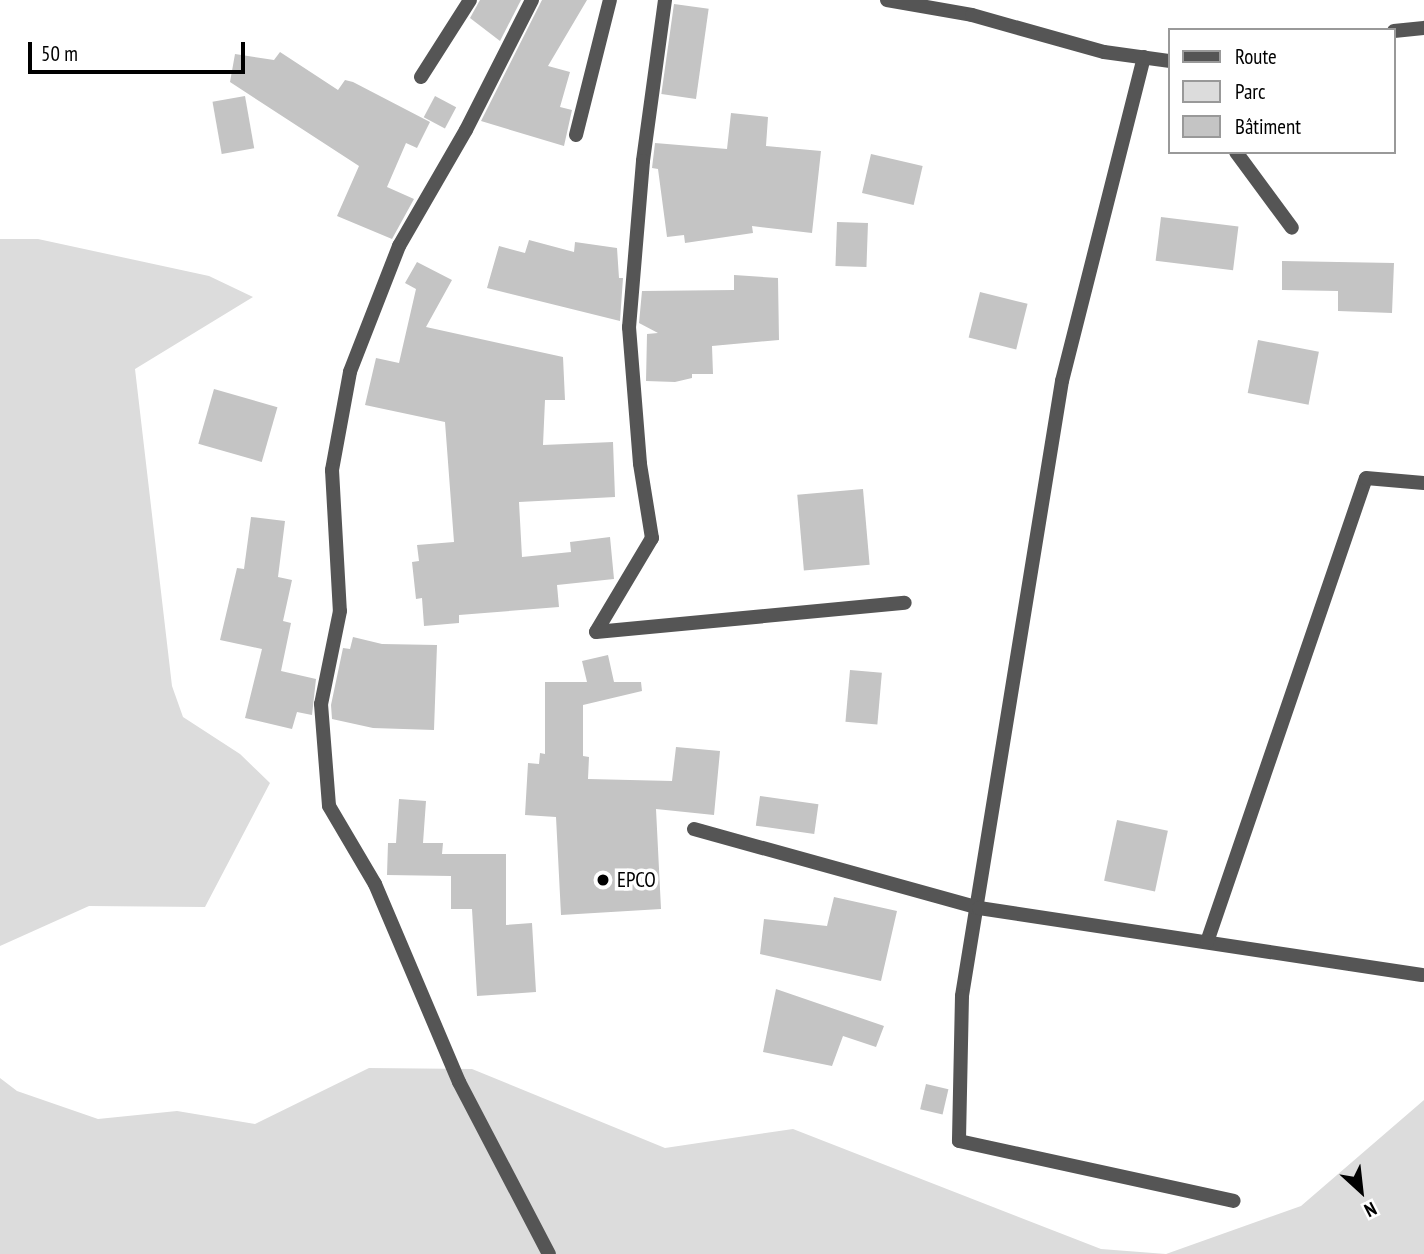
<!DOCTYPE html>
<html>
<head>
<meta charset="utf-8">
<style>
  body { margin:0 }
  #map { position:relative; width:1424px; height:1254px; overflow:hidden; background:#fff; font-family:"PT Sans Narrow",sans-serif }
  div>[style] { position:absolute }
  .green>* { inset:0; background:#dcdcdc }
  .building>* { inset:0; background:#c4c4c4; transform-origin:0 0 }
  .minor>* { height:14px; margin:-7px; padding:0 7px; transform-origin:7px; border-radius:7px; background:#555 }
  .tertiary>* { height:14px; margin:-7px; padding:0 7px; transform-origin:7px; border-radius:7px; background:#555 }
  .dots>* { width:19px; height:19px; translate:-50% -50%; box-sizing:border-box; border:4px solid #fff; border-radius:50% }
  span { translate:-50% -50%; white-space:nowrap; text-align:center; line-height:1.15; -webkit-text-stroke:7px #fff; paint-order:stroke }
  .poi-label { font-size:21px; color:#000 }
  .left { translate:0 -50%; text-align:left }
  .legend { position:absolute; left:1168px; top:28px; width:228px; height:126px; box-sizing:border-box; background:#fff; border:2px solid #999; margin:0; padding:9px 12px; list-style:none; font-size:21px; color:#000 }
  .legend li { display:flex; align-items:center; gap:14px; height:35px }
  .legend b { width:35px; border:2px solid #999 }
  .north { position:absolute; left:1326px; top:1156px; width:70px; height:70px; -webkit-text-stroke:5px #fff; paint-order:stroke; rotate:153deg; font-size:19px; font-weight:700; line-height:28px; text-align:center; color:#000 }
  .north::after { content:''; display:block; margin:auto; width:24px; height:32px; background:#000; clip-path:polygon(50% 0,100% 100%,50% 72%,0 100%) }
  .scale { position:absolute; left:28px; top:42px; width:217px; height:32px; box-sizing:border-box; border:4px solid #000; border-top:0; padding-left:9px; font-size:21px; line-height:24px; white-space:nowrap; color:#000; -webkit-text-stroke:5px #fff; paint-order:stroke }
</style>
</head>
<body>
<div id="map">
  <div class="green">
    <i style="clip-path:polygon(0 239px,38px 239px,209px 276px,253px 297px,135px 369px,172px 686px,183px 717px,240px 754px,270px 783px,205px 907px,89px 906px,0 946px)"></i>
    <i style="clip-path:polygon(369px 1068px,472px 1069px,665px 1148px,793px 1129px,1101px 1249px,1166px 1254px,1301px 1206px,1424px 1100px,1424px 1254px,0 1254px,0 1078px,17px 1091px,98px 1119px,177px 1111px,255px 1124px)"></i>
  </div>
  <div class="building">
    <i style="clip-path:polygon(480px 0,521px 0,500px 41px,470px 18px)"></i>
    <i style="clip-path:polygon(542px 0,587px 0,548px 66px,570px 72px,560px 107px,572px 110px,564px 146px,481px 121px)"></i>
    <i style="left:674px;top:4px;width:35px;height:91px;rotate:8deg"></i>
    <i style="clip-path:polygon(280px 52px,338px 90px,345px 80px,353px 82px,430px 122px,417px 148px,406px 143px,387px 187px,414px 199px,392px 239px,337px 216px,359px 166px,230px 82px,235px 54px,274px 60px)"></i>
    <i style="left:245px;top:96px;width:53px;height:33px;rotate:80deg"></i>
    <i style="left:435px;top:96px;width:24px;height:24px;rotate:28deg"></i>
    <i style="clip-path:polygon(731px 113px,768px 117px,766px 146px,821px 151px,812px 233px,752px 226px,753px 233px,685px 243px,684px 235px,667px 237px,658px 169px,652px 168px,655px 143px,727px 149px)"></i>
    <i style="left:871px;top:154px;width:53px;height:40px;rotate:13deg"></i>
    <i style="left:1161px;top:217px;width:78px;height:44px;rotate:7deg"></i>
    <i style="left:837px;top:222px;width:31px;height:44px;rotate:2deg"></i>
    <i style="clip-path:polygon(529px 240px,574px 252px,575px 242px,617px 248px,619px 278px,623px 278px,620px 321px,487px 288px,499px 246px,525px 253px)"></i>
    <i style="clip-path:polygon(1282px 261px,1394px 263px,1392px 313px,1338px 311px,1338px 291px,1282px 290px)"></i>
    <i style="clip-path:polygon(417px 262px,452px 280px,426px 327px,563px 357px,565px 400px,545px 400px,543px 445px,613px 442px,615px 497px,519px 502px,522px 557px,571px 552px,570px 542px,610px 537px,614px 579px,557px 585px,559px 607px,459px 615px,459px 623px,424px 626px,422px 598px,416px 599px,412px 562px,419px 561px,417px 545px,454px 542px,445px 422px,365px 405px,376px 358px,399px 363px,416px 289px,405px 283px)"></i>
    <i style="clip-path:polygon(734px 275px,778px 278px,779px 340px,712px 346px,713px 374px,692px 374px,692px 378px,675px 382px,646px 381px,647px 334px,658px 333px,639px 323px,642px 291px,734px 290px)"></i>
    <i style="left:980px;top:292px;width:49px;height:47px;rotate:14deg"></i>
    <i style="left:1258px;top:340px;width:62px;height:54px;rotate:11deg"></i>
    <i style="left:214px;top:389px;width:66px;height:57px;rotate:16deg"></i>
    <i style="left:863px;top:489px;width:76px;height:66px;rotate:85deg"></i>
    <i style="clip-path:polygon(251px 517px,285px 521px,278px 577px,292px 580px,283px 621px,291px 623px,281px 671px,316px 679px,312px 715px,297px 712px,292px 729px,245px 718px,262px 649px,220px 640px,237px 568px,244px 569px)"></i>
    <i style="clip-path:polygon(353px 637px,382px 644px,437px 645px,434px 730px,373px 728px,332px 719px,331px 705px,343px 648px,350px 649px)"></i>
    <i style="clip-path:polygon(608px 655px,614px 682px,641px 682px,642px 691px,583px 705px,583px 756px,589px 757px,588px 779px,672px 781px,676px 747px,720px 751px,714px 815px,656px 809px,661px 909px,561px 915px,556px 817px,525px 815px,528px 763px,539px 764px,540px 753px,545px 754px,545px 682px,587px 682px,582px 661px)"></i>
    <i style="left:850px;top:670px;width:32px;height:52px;rotate:5deg"></i>
    <i style="left:760px;top:796px;width:59px;height:30px;rotate:8deg"></i>
    <i style="clip-path:polygon(399px 799px,426px 801px,423px 843px,443px 843px,442px 854px,506px 854px,506px 925px,532px 923px,536px 992px,477px 996px,472px 909px,451px 909px,451px 876px,387px 875px,388px 843px,396px 843px)"></i>
    <i style="left:1117px;top:820px;width:52px;height:62px;rotate:12deg"></i>
    <i style="clip-path:polygon(834px 897px,897px 911px,881px 981px,760px 954px,764px 919px,827px 926px)"></i>
    <i style="clip-path:polygon(776px 989px,884px 1026px,876px 1047px,843px 1036px,832px 1066px,763px 1052px)"></i>
    <i style="left:926px;top:1084px;width:23px;height:26px;rotate:13deg"></i>
  </div>
  <div class="minor">
    <i style="left:532px;top:0;width:146px;rotate:116.9deg"></i>
    <i style="left:466px;top:130px;width:134px;rotate:120deg"></i>
    <i style="left:399px;top:246px;width:135px;rotate:111.3deg"></i>
    <i style="left:350px;top:372px;width:100px;rotate:100.4deg"></i>
    <i style="left:332px;top:470px;width:141px;rotate:86.8deg"></i>
    <i style="left:340px;top:611px;width:95px;rotate:101.5deg"></i>
    <i style="left:321px;top:704px;width:102px;rotate:85.5deg"></i>
    <i style="left:329px;top:806px;width:91px;rotate:59.5deg"></i>
    <i style="left:375px;top:884px;width:215px;rotate:67deg"></i>
    <i style="left:459px;top:1082px;width:194px;rotate:62.4deg"></i>
    <i style="left:665px;top:0;width:162px;rotate:97.8deg"></i>
    <i style="left:643px;top:161px;width:167px;rotate:94.8deg"></i>
    <i style="left:629px;top:327px;width:137px;rotate:85.4deg"></i>
    <i style="left:640px;top:464px;width:75px;rotate:80.8deg"></i>
    <i style="left:652px;top:538px;width:109px;rotate:120.8deg"></i>
    <i style="left:596px;top:632px;width:310px;rotate:-5.4deg"></i>
    <i style="left:1144px;top:57px;width:334px;rotate:104.2deg"></i>
    <i style="left:1062px;top:381px;width:623px;rotate:99.24deg"></i>
    <i style="left:962px;top:996px;width:145px;rotate:91.2deg"></i>
    <i style="left:959px;top:1141px;width:281px;rotate:12.3deg"></i>
    <i style="left:421px;top:77px;width:91px;rotate:-57.5deg"></i>
    <i style="left:576px;top:135px;width:139px;rotate:-75.9deg"></i>
    <i style="left:1236px;top:152px;width:94px;rotate:53.6deg"></i>
    <i style="left:694px;top:829px;width:296px;rotate:15.5deg"></i>
    <i style="left:979px;top:908px;width:448px;rotate:8.6deg"></i>
    <i style="left:1207px;top:942px;width:490px;rotate:-71.1deg"></i>
    <i style="left:1366px;top:478px;width:58px;rotate:4.9deg"></i>
  </div>
  <div class="tertiary">
    <i style="left:887px;top:0;width:86px;rotate:10deg"></i>
    <i style="left:972px;top:15px;width:137px;rotate:15.7deg"></i>
    <i style="left:1104px;top:52px;width:67px;rotate:7.8deg"></i>
    <i style="left:1394px;top:31px;width:30px;rotate:-6deg"></i>
  </div>
  <div class="dots">
    <i style="left:603px;top:880px;background:#000"></i>
  </div>
  <div class="poi-label">
    <span class="left" style="left:617px;top:880px">EPCO</span>
  </div>
  <ul class="legend">
  <li><b style="height:9px;background:#555"></b>Route</li>
  <li><b style="height:19px;background:#dcdcdc"></b>Parc</li>
  <li><b style="height:19px;background:#c4c4c4"></b>Bâtiment</li>
  </ul>
  <div class="north">N</div>
  <div class="scale">50 m</div>
</div>
</body>
</html>
